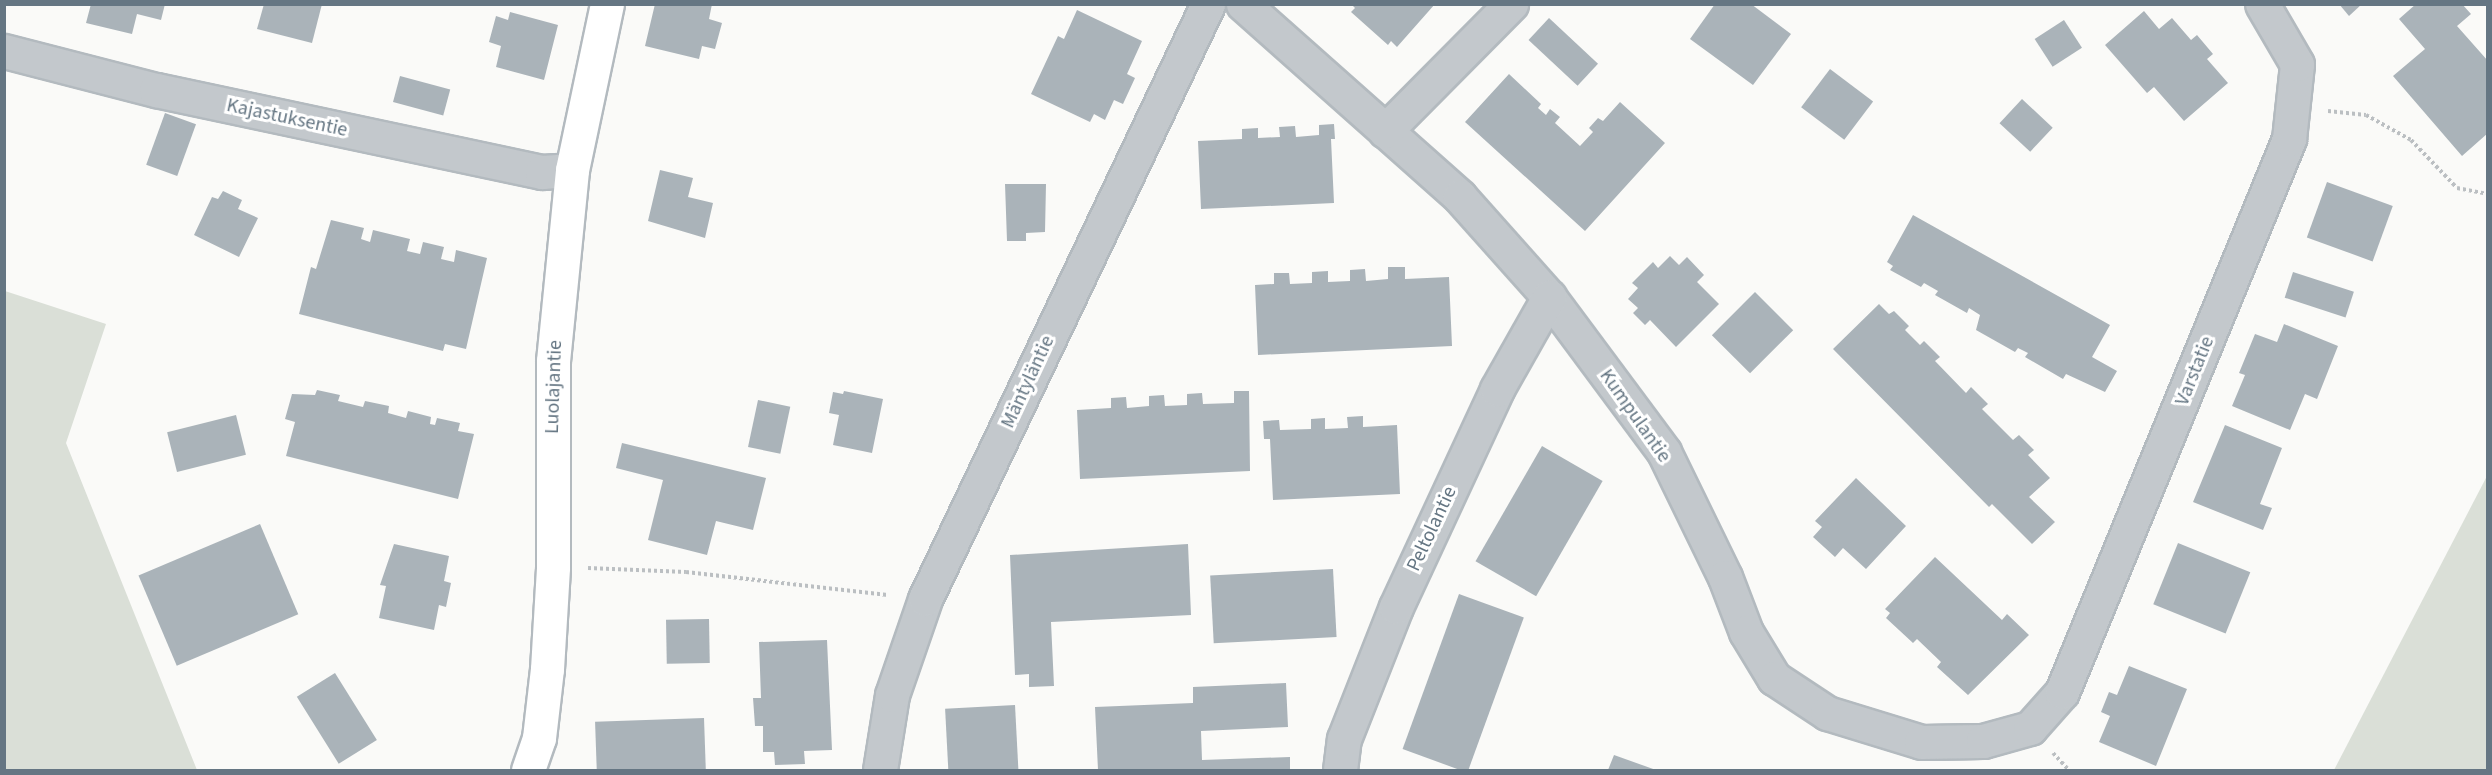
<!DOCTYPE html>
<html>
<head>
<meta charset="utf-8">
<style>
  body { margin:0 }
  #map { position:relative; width:2492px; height:775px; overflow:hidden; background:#fafaf8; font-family:"Source Sans 3",sans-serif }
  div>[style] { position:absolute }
  .green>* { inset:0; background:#dadfd7 }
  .building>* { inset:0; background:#aab3b9; transform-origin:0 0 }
  .path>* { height:4px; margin-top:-2px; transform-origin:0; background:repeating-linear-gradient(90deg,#bbbfc2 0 3px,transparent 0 6px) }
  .roads { filter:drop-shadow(2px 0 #b3babf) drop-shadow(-2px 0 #b3babf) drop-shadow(0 2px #b3babf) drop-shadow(0 -2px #b3babf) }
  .minor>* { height:33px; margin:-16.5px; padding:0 16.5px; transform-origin:16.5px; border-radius:16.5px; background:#c3c8cc }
  .secondary>* { height:33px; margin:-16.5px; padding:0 16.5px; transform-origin:16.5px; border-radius:16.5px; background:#fff }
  span { translate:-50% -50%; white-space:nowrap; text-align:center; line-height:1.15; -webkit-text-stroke:6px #fff; paint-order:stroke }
  .street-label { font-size:20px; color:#657683 }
  .frame { position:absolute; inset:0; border:6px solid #657683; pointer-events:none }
</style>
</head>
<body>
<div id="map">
  <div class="green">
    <i style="clip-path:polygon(5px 291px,106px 324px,66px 443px,197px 770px,5px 770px)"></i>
    <i style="clip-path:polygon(2487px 476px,2487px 770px,2334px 770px)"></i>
  </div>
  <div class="building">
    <i style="clip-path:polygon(91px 4px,165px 4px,161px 20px,137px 14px,132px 34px,86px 23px)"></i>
    <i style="clip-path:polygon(264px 4px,322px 4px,312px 43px,257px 29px)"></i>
    <i style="clip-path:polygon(655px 4px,712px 4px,709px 19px,722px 23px,715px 49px,702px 46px,699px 59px,645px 46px)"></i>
    <i style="clip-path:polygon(1351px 4px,1435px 4px,1397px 47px,1391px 41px,1388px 45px,1351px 12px,1355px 8px)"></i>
    <i style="clip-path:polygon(1715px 4px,1751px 4px,1791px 34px,1753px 85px,1690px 39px)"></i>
    <i style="clip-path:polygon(2339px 4px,2362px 4px,2349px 16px)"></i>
    <i style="clip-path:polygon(2416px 4px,2462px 4px,2471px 14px,2457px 26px,2488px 61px,2488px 133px,2462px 156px,2393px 76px,2425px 49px,2399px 19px)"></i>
    <i style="clip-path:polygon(1077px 10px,1142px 41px,1127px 74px,1135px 78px,1123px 104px,1114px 100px,1105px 120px,1094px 114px,1090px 122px,1031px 94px,1058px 36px,1064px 39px)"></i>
    <i style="clip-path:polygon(2144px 11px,2159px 29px,2172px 18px,2191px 40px,2197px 35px,2213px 54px,2207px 59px,2228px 83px,2184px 121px,2154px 87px,2147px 93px,2105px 45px)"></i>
    <i style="clip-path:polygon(510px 12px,558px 25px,544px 80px,496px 67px,501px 46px,489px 42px,496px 16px,508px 20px)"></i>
    <i style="left:1549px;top:18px;width:67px;height:30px;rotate:43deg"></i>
    <i style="left:2064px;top:20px;width:33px;height:35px;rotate:57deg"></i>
    <i style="left:1830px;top:69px;width:54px;height:48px;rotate:37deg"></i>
    <i style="clip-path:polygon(1509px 74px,1541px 104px,1538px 108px,1546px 115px,1550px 109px,1560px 117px,1555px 123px,1580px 146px,1593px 132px,1589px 128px,1598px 118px,1603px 121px,1620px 102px,1665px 143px,1585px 231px,1465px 122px)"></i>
    <i style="left:400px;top:76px;width:52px;height:27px;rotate:15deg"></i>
    <i style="left:2022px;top:99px;width:42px;height:33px;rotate:43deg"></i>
    <i style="left:165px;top:113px;width:33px;height:55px;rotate:20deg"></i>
    <i style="clip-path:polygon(1334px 124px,1335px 139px,1331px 139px,1334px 203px,1201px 209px,1198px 141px,1242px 139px,1242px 129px,1258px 128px,1258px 138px,1280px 137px,1279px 127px,1295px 126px,1296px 137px,1319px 135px,1319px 125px)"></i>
    <i style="clip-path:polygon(660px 170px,693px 178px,688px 197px,713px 203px,705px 238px,648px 221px)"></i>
    <i style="left:2327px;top:182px;width:70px;height:59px;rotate:20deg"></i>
    <i style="clip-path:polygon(1005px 184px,1046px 184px,1045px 232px,1026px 233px,1026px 241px,1007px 241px)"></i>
    <i style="clip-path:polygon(223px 191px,242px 200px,238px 209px,258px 218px,239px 257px,194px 235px,212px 197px,218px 199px)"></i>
    <i style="clip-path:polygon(1913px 215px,2110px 325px,2092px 357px,2117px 371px,2105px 392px,2066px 374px,2063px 379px,2025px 357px,2028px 353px,2018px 348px,2015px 352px,1976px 330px,1980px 315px,1969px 308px,1967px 313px,1935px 295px,1938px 291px,1924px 283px,1921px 287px,1890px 270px,1893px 266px,1887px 262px)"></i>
    <i style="clip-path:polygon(331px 220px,364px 228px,361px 239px,370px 242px,373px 230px,410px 239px,407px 251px,420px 254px,423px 242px,444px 247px,441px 259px,454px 262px,456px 250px,487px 258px,466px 349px,445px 344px,443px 351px,299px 314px,311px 267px,316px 269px)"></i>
    <i style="clip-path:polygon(1670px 256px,1679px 265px,1687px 257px,1704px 275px,1697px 282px,1719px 304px,1676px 347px,1650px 320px,1645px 325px,1633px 313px,1638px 308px,1628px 299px,1638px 288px,1632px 283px,1653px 262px,1658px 268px)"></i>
    <i style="clip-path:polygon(1388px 267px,1405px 267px,1405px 279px,1449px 277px,1452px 346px,1258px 355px,1255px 285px,1274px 284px,1274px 273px,1289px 273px,1290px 284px,1312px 283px,1312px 272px,1328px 271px,1328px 282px,1350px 281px,1350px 270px,1365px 269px,1366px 281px,1388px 279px)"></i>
    <i style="left:2293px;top:272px;width:64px;height:27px;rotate:18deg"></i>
    <i style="left:1755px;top:292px;width:54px;height:61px;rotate:45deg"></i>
    <i style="clip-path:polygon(1879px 304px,1889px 314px,1894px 311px,1909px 326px,1905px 330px,1920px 345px,1924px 341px,1940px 357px,1935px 361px,1966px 393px,1971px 387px,1988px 404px,1982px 409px,2013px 440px,2019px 435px,2034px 450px,2028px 455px,2050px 478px,2029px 497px,2055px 522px,2032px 544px,1992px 504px,1989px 507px,1833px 349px)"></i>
    <i style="clip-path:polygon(2284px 324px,2338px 346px,2317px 399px,2305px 394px,2290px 430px,2232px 406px,2245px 375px,2239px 373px,2255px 334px,2277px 342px)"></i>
    <i style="clip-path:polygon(317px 390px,340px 395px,338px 401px,363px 407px,365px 401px,389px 406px,388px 413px,406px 418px,408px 411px,431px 417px,430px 424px,435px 425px,437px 418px,460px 423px,458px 431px,474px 434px,458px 499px,286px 456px,295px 422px,285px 419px,292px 394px,315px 395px)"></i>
    <i style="clip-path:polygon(844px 391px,883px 399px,872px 453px,833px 445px,839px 415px,829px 413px,833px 392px,843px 394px)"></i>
    <i style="clip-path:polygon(1234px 391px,1249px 391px,1250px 471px,1080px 479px,1077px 410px,1111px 408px,1111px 398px,1126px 397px,1127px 408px,1149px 406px,1149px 396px,1164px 395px,1165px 406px,1187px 405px,1187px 394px,1202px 393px,1203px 404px,1234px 403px)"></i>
    <i style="left:758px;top:400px;width:33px;height:48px;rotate:12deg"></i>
    <i style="left:236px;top:415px;width:41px;height:71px;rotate:76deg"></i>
    <i style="clip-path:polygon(1363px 416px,1363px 427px,1397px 425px,1400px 494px,1273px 500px,1270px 439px,1264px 439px,1263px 421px,1279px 420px,1280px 430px,1311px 429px,1311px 419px,1325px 418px,1325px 429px,1348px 428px,1347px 417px)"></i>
    <i style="clip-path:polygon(2225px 425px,2282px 448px,2260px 504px,2272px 508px,2263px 530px,2193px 502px)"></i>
    <i style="clip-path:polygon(622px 443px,766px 478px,753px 530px,716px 521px,707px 555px,648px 540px,663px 480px,616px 468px)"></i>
    <i style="left:1542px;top:446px;width:70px;height:133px;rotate:30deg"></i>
    <i style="clip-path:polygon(1856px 478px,1906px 526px,1866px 569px,1843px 548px,1835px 557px,1813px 537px,1822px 527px,1815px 521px)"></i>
    <i style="left:260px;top:524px;width:98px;height:132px;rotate:67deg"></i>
    <i style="left:2178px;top:543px;width:78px;height:66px;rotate:22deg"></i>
    <i style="clip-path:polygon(394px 544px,449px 556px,444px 581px,451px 583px,446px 607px,439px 605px,434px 630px,379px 618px,386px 586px,380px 585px)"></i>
    <i style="clip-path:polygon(1188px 544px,1191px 615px,1051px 622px,1054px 686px,1029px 687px,1029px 674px,1015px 675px,1010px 555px)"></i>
    <i style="clip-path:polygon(1935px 557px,2002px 620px,2007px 614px,2029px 635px,1968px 695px,1937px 667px,1941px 662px,1917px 639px,1913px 643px,1886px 618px,1890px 613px,1885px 609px)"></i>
    <i style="left:1333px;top:569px;width:68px;height:123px;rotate:87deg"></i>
    <i style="left:1459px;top:594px;width:69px;height:165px;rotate:20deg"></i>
    <i style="left:709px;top:619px;width:44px;height:43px;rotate:89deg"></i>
    <i style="clip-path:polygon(827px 640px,832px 750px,804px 751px,805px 764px,775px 765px,774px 752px,763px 752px,763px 726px,755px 726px,753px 698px,761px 698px,759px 642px)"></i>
    <i style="clip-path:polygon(2129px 666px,2187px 689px,2156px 766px,2099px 742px,2110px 716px,2101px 712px,2109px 692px,2117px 695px)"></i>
    <i style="left:335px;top:673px;width:79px;height:45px;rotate:58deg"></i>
    <i style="clip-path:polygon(1286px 683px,1288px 727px,1201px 731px,1202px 760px,1290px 757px,1290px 770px,1098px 770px,1095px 707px,1193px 703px,1193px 687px)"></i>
    <i style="left:1015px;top:705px;width:65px;height:70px;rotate:87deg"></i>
    <i style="left:704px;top:718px;width:52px;height:109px;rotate:88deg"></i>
    <i style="clip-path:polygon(1614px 755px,1656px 770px,1608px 770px)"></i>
  </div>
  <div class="path">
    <i style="left:2328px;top:111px;width:38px;rotate:6deg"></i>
    <i style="left:2366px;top:115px;width:51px;rotate:29.1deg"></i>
    <i style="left:2411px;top:140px;width:66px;rotate:46.2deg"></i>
    <i style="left:2457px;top:188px;width:32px;rotate:11deg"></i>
    <i style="left:588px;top:568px;width:98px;rotate:2.3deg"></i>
    <i style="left:686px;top:572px;width:203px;rotate:6.5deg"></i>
    <i style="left:2053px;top:753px;width:23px;rotate:47deg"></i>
  </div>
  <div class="roads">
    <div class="minor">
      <i style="left:1243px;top:4px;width:290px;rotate:41.6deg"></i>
      <i style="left:1460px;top:197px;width:134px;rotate:48.3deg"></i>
      <i style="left:1549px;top:297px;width:193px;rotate:53.4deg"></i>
      <i style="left:1664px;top:452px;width:139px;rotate:64deg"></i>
      <i style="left:1725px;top:577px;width:59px;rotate:69.1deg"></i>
      <i style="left:1746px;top:632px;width:54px;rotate:58.7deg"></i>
      <i style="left:1774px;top:678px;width:64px;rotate:33.4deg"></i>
      <i style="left:1827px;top:713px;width:98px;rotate:17.1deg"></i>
      <i style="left:1921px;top:742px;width:62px;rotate:-0.9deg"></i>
      <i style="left:1983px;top:741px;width:49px;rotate:-15.5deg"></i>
      <i style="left:2030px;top:728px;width:48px;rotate:-48.4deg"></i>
      <i style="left:2062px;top:692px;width:598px;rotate:-67.68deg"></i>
      <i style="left:2289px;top:139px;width:75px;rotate:-83.9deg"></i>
      <i style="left:2297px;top:64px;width:69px;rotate:-120.3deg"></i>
      <i style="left:4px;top:51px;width:157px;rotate:14.4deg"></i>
      <i style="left:156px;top:90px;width:395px;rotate:12deg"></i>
      <i style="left:542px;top:172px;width:30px;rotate:-4deg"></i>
      <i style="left:1385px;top:131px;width:179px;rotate:-45.2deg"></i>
      <i style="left:880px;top:770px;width:76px;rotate:-80.9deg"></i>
      <i style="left:892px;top:695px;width:102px;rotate:-71deg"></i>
      <i style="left:925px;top:599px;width:659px;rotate:-64.56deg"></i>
      <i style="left:1340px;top:770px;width:31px;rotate:-83deg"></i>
      <i style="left:1344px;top:739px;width:142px;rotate:-68.5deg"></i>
      <i style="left:1396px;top:607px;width:240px;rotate:-65.1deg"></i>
      <i style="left:1497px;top:389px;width:106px;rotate:-60.5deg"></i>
    </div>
    <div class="secondary">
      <i style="left:528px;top:770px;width:34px;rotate:-71deg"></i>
      <i style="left:539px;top:738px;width:69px;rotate:-83.4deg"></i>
      <i style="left:547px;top:669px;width:102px;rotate:-86.6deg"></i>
      <i style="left:553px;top:567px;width:206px;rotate:-90deg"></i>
      <i style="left:553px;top:361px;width:192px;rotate:-84.3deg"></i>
      <i style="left:572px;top:170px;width:170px;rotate:-78.1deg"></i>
    </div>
  </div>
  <div class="street-label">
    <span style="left:287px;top:118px;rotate:12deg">Kajastuksentie</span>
    <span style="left:2195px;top:371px;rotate:-68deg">Varstatie</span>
    <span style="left:1028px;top:382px;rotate:-65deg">Mäntyläntie</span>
    <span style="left:554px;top:387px;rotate:-88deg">Luolajantie</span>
    <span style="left:1635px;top:416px;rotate:55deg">Kumpulantie</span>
    <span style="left:1432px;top:529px;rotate:-65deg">Peltolantie</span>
  </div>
  <div class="frame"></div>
</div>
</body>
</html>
